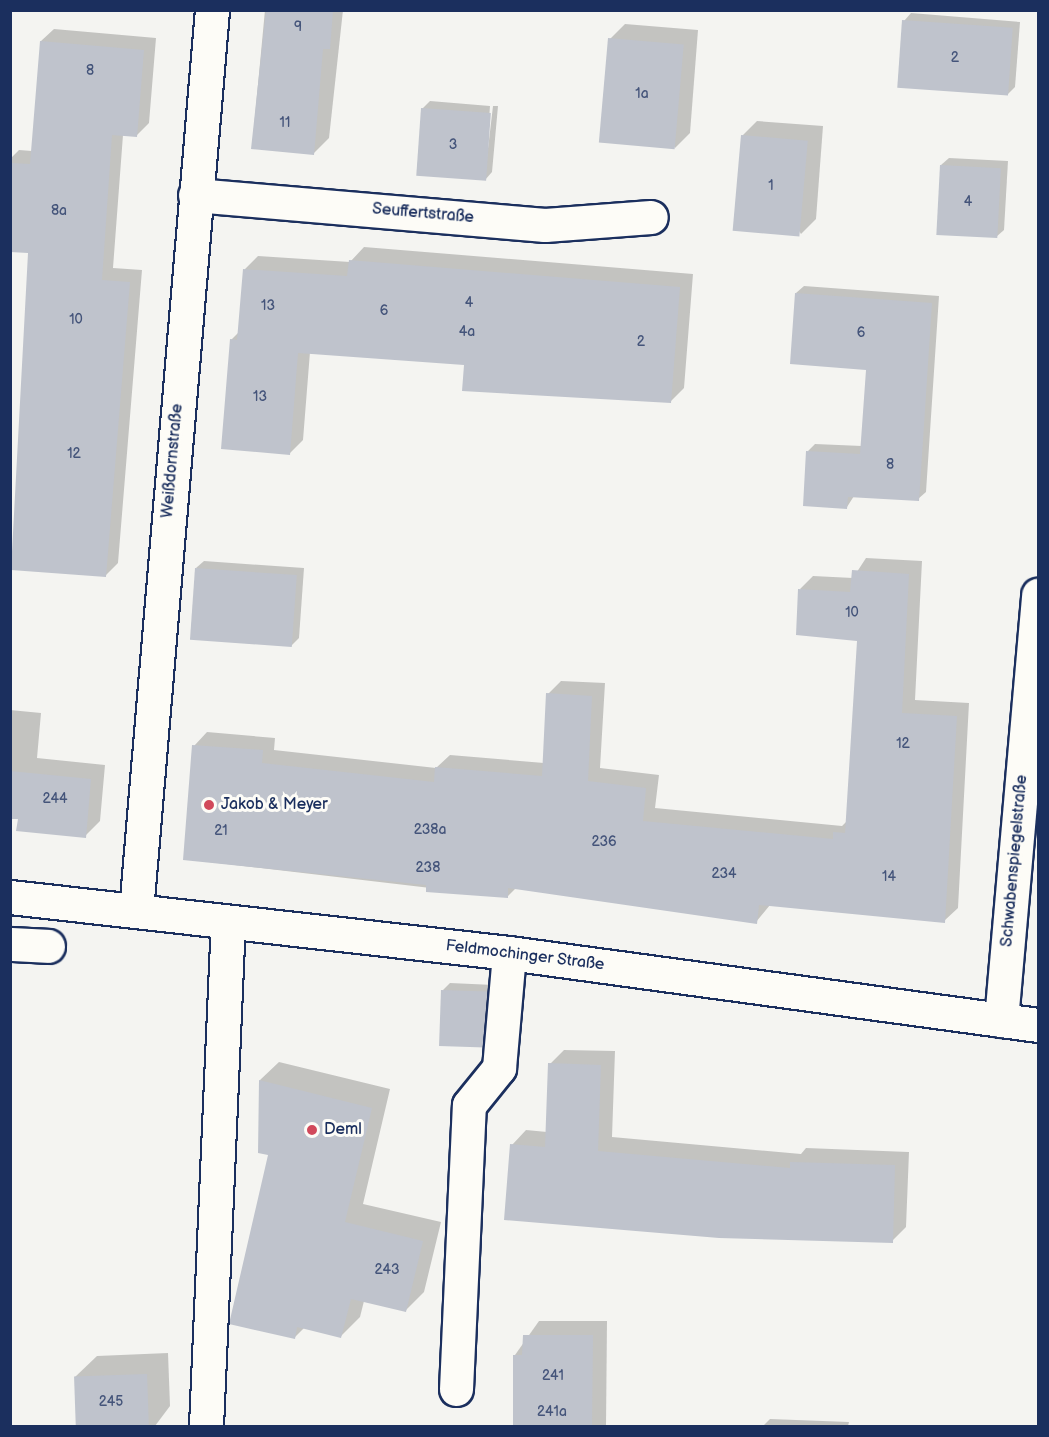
<!DOCTYPE html>
<meta charset="utf-8">
<style>
body{margin:0}
#map{position:relative;width:1049px;height:1437px;overflow:hidden;background:#f4f4f1;font-family:"Balsamiq Sans",sans-serif}
div>[style]{position:absolute}
.shadow>*{inset:0;background:#0003}
.building>*{inset:0;background:#bfc3cc;transform-origin:0 0}
.roads{filter:drop-shadow(2px 0 #1b2f5e) drop-shadow(-2px 0 #1b2f5e) drop-shadow(0 2px #1b2f5e) drop-shadow(0 -2px #1b2f5e)}
.minor>*{height:33px;margin:-16.5px;padding:0 16.5px;transform-origin:16.5px;border-radius:16.5px;background:#fdfcf7}
.major>*{height:33px;margin:-16.5px;padding:0 16.5px;transform-origin:16.5px;border-radius:16.5px;background:#fdfcf7}
.dots>*{width:16px;height:16px;translate:-50% -50%;box-sizing:border-box;border:3px solid #fdfcf7;border-radius:50%}
span{translate:-50% -50%;white-space:nowrap;text-align:center;line-height:1.15;-webkit-text-stroke:6px #fdfcf7;paint-order:stroke}
.number-label{font-size:14px;color:#44547a}
.number-label span{-webkit-text-stroke-width:0}
.street-label{font-size:16px;color:#1b2f5e}
.poi-label{font-size:16px;color:#1b2f5e}
.left{translate:0 -50%;text-align:left}
.frame{position:absolute;inset:0;border:12px solid #1b2f5e;pointer-events:none}
</style>
<div id="map">
<div class="shadow">
<div style="clip-path:polygon(265px 10px,343px 10px,329px 138px,314px 153px,252px 148px)"></div>
<div style="clip-path:polygon(911px 13px,1020px 22px,1015px 87px,1008px 94px,904px 21px)"></div>
<div style="clip-path:polygon(625px 24px,698px 30px,690px 133px,675px 148px,610px 39px)"></div>
<div style="clip-path:polygon(54px 29px,156px 38px,149px 123px,136px 136px,123px 135px,113px 268px,142px 270px,118px 563px,106px 575px,30px 252px,10px 251px,10px 159px,19px 150px,32px 151px,41px 41px)"></div>
<div style="clip-path:polygon(430px 101px,490px 106px,485px 174px,493px 106px,498px 106px,492px 172px,485px 180px,422px 109px)"></div>
<div style="clip-path:polygon(757px 121px,823px 126px,816px 219px,801px 234px,742px 136px)"></div>
<div style="clip-path:polygon(949px 158px,1008px 161px,1004px 230px,996px 237px,941px 165px)"></div>
<div style="clip-path:polygon(364px 247px,693px 274px,684px 388px,671px 401px,466px 364px,310px 352px,303px 440px,290px 453px,231px 340px,239px 332px,245px 269px,258px 256px,350px 262px)"></div>
<div style="clip-path:polygon(804px 286px,939px 296px,926px 492px,918px 499px,854px 496px,847px 507px,808px 451px,815px 444px,862px 446px,868px 368px,796px 293px)"></div>
<div style="clip-path:polygon(866px 558px,922px 561px,915px 700px,969px 703px,958px 908px,944px 921px,770px 905px,756px 922px,516px 888px,507px 897px,184px 859px,194px 746px,207px 732px,275px 738px,274px 750px,436px 768px,450px 755px,544px 763px,548px 694px,561px 681px,605px 683px,600px 768px,659px 775px,655px 808px,842px 826px,847px 821px,858px 640px,800px 589px,813px 576px,853px 578px)"></div>
<div style="clip-path:polygon(204px 561px,304px 568px,299px 638px,291px 646px,196px 568px)"></div>
<div style="clip-path:polygon(10px 710px,41px 713px,37px 758px,105px 765px,100px 821px,85px 836px,10px 817px)"></div>
<div style="clip-path:polygon(450px 983px,494px 985px,489px 1038px,481px 1046px,443px 990px)"></div>
<div style="clip-path:polygon(564px 1050px,615px 1051px,612px 1137px,801px 1154px,806px 1148px,909px 1152px,906px 1227px,892px 1241px,512px 1145px,526px 1130px,547px 1132px,550px 1064px)"></div>
<div style="clip-path:polygon(279px 1062px,390px 1089px,363px 1204px,441px 1222px,424px 1292px,406px 1310px,364px 1301px,360px 1317px,341px 1336px,305px 1327px,295px 1337px,260px 1080px)"></div>
<div style="clip-path:polygon(539px 1321px,607px 1321px,606px 1426px,514px 1426px,515px 1355px)"></div>
<div style="clip-path:polygon(168px 1353px,170px 1406px,155px 1426px,77px 1426px,75px 1377px,97px 1356px)"></div>
<div style="clip-path:polygon(770px 1419px,849px 1422px,848px 1426px,763px 1426px)"></div>
</div>
<div class="building">
<div style="clip-path:polygon(266px 10px,333px 10px,330px 49px,323px 49px,314px 155px,251px 149px)"></div>
<div style="left:902px;top:20px;width:111px;height:68px;rotate:4deg"></div>
<div style="left:608px;top:38px;width:76px;height:105px;rotate:5deg"></div>
<div style="clip-path:polygon(40px 41px,144px 50px,137px 137px,112px 135px,102px 280px,130px 282px,106px 577px,11px 570px,28px 253px,10px 252px,10px 163px,30px 164px)"></div>
<div style="left:421px;top:108px;width:70px;height:68px;rotate:4deg"></div>
<div style="left:741px;top:135px;width:67px;height:96px;rotate:5deg"></div>
<div style="left:940px;top:165px;width:61px;height:70px;rotate:3deg"></div>
<div style="clip-path:polygon(349px 260px,680px 287px,671px 403px,462px 391px,464px 365px,298px 353px,290px 455px,221px 449px,230px 339px,237px 340px,243px 269px,347px 276px)"></div>
<div style="clip-path:polygon(795px 293px,932px 303px,919px 501px,848px 497px,847px 509px,803px 506px,806px 451px,860px 454px,866px 370px,790px 364px)"></div>
<div style="left:195px;top:568px;width:102px;height:72px;rotate:4deg"></div>
<div style="clip-path:polygon(852px 570px,909px 574px,902px 713px,957px 716px,945px 923px,759px 905px,757px 924px,508px 888px,508px 898px,426px 892px,426px 885px,183px 860px,192px 745px,263px 750px,262px 763px,434px 782px,435px 767px,542px 776px,546px 693px,592px 696px,588px 781px,646px 788px,643px 821px,833px 839px,833px 832px,845px 833px,857px 641px,796px 635px,798px 589px,850px 592px)"></div>
<div style="clip-path:polygon(10px 771px,91px 779px,86px 838px,16px 831px,18px 819px,10px 819px)"></div>
<div style="left:441px;top:990px;width:46px;height:56px;rotate:2deg"></div>
<div style="clip-path:polygon(548px 1063px,601px 1065px,598px 1151px,790px 1168px,790px 1162px,895px 1165px,893px 1243px,719px 1238px,504px 1220px,510px 1144px,545px 1147px)"></div>
<div style="clip-path:polygon(259px 1080px,372px 1108px,345px 1222px,423px 1241px,406px 1312px,351px 1299px,341px 1338px,297px 1327px,295px 1339px,229px 1324px,268px 1155px,258px 1153px)"></div>
<div style="clip-path:polygon(523px 1335px,593px 1335px,592px 1426px,513px 1426px,513px 1355px,522px 1355px)"></div>
<div style="left:147px;top:1374px;width:52px;height:73px;rotate:88deg"></div>
</div>
<div class="roads">
<div class="minor">
<div style="left:195px;top:195px;width:351px;rotate:4.9deg"></div>
<div style="left:545px;top:225px;width:106px;rotate:-4.3deg"></div>
<div style="left:136px;top:911px;width:904px;rotate:-85.18deg"></div>
<div style="left:10px;top:944px;width:38px;rotate:3deg"></div>
<div style="left:1001px;top:1020px;width:427px;rotate:-85deg"></div>
<div style="left:456px;top:1389px;width:284px;rotate:-87.4deg"></div>
<div style="left:469px;top:1105px;width:48px;rotate:-51deg"></div>
<div style="left:499px;top:1068px;width:115px;rotate:-85deg"></div>
<div style="left:206px;top:1426px;width:505px;rotate:-87.51deg"></div>
</div>
<div class="major">
<div style="left:10px;top:897px;width:502px;rotate:6.4deg"></div>
<div style="left:509px;top:953px;width:534px;rotate:7.75deg"></div>
</div>
</div>
<div class="dots">
<div style="left:209px;top:805px;background:#d1495b"></div>
<div style="left:312px;top:1130px;background:#d1495b"></div>
</div>
<div class="number-label">
<span style="left:298px;top:27px">9</span>
<span style="left:955px;top:58px">2</span>
<span style="left:90px;top:71px">8</span>
<span style="left:642px;top:94px">1a</span>
<span style="left:285px;top:123px">11</span>
<span style="left:453px;top:145px">3</span>
<span style="left:771px;top:186px">1</span>
<span style="left:968px;top:202px">4</span>
<span style="left:59px;top:211px">8a</span>
<span style="left:469px;top:303px">4</span>
<span style="left:268px;top:306px">13</span>
<span style="left:384px;top:311px">6</span>
<span style="left:76px;top:320px">10</span>
<span style="left:467px;top:332px">4a</span>
<span style="left:861px;top:333px">6</span>
<span style="left:641px;top:342px">2</span>
<span style="left:260px;top:397px">13</span>
<span style="left:74px;top:454px">12</span>
<span style="left:890px;top:465px">8</span>
<span style="left:852px;top:613px">10</span>
<span style="left:903px;top:744px">12</span>
<span style="left:55px;top:799px">244</span>
<span style="left:430px;top:830px">238a</span>
<span style="left:221px;top:831px">21</span>
<span style="left:604px;top:842px">236</span>
<span style="left:428px;top:868px">238</span>
<span style="left:724px;top:874px">234</span>
<span style="left:889px;top:877px">14</span>
<span style="left:387px;top:1270px">243</span>
<span style="left:553px;top:1376px">241</span>
<span style="left:111px;top:1402px">245</span>
<span style="left:552px;top:1412px">241a</span>
</div>
<div class="street-label">
<span style="left:423px;top:214px;rotate:5deg">Seuffertstraße</span>
<span style="left:173px;top:461px;rotate:-85deg">Weißdornstraße</span>
<span style="left:1015px;top:861px;rotate:-85deg">Schwabenspiegelstraße</span>
<span style="left:525px;top:956px;rotate:7deg">Feldmochinger Straße</span>
</div>
<div class="poi-label">
<span class="left" style="left:221px;top:805px">Jakob &amp; Meyer</span>
<span class="left" style="left:324px;top:1130px">Deml</span>
</div>
<div class="frame"></div>
</div>
